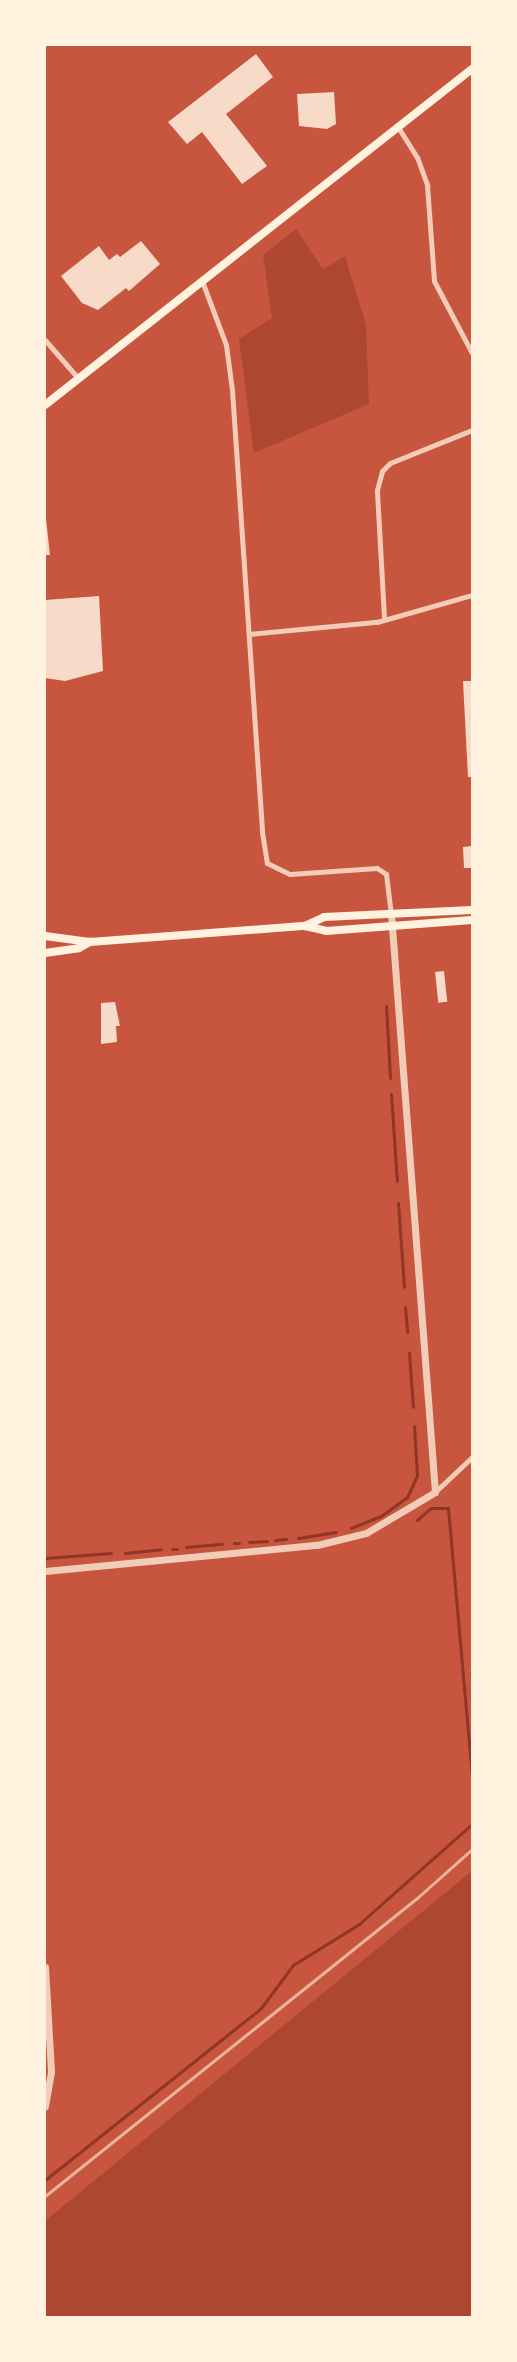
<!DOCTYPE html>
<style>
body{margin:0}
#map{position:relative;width:517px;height:2362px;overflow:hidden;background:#c8553d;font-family:Signika,sans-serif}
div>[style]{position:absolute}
.green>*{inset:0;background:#ae4732}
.stream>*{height:3px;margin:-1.5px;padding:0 1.5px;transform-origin:1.5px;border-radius:1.5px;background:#8f3625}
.building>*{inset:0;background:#f7dbc8;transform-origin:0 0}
.minor>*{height:5px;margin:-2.5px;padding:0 2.5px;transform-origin:2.5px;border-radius:2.5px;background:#f1ccb7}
.tertiary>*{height:7px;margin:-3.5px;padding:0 3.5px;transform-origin:3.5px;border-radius:3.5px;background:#f1ccb7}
.secondary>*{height:8px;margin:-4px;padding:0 4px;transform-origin:4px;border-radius:4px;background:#fff3e0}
.rail>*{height:3px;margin:-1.5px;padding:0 1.5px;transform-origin:1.5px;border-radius:1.5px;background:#e9b49f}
span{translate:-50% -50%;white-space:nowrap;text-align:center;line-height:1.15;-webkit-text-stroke:4.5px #fff3e0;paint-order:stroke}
.frame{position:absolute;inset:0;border:46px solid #fff3e0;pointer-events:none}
</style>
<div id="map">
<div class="green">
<div style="clip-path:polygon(296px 229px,323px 269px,345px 256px,366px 325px,369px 404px,254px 453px,239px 339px,272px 318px,263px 255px)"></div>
<div style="clip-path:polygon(472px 1871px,472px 2317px,45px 2317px,45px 2221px)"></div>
</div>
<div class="stream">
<div style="left:386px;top:1006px;width:72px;rotate:86.8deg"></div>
<div style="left:391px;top:1094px;width:87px;rotate:86.1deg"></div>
<div style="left:398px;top:1203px;width:84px;rotate:85.9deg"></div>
<div style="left:405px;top:1307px;width:25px;rotate:85deg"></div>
<div style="left:409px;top:1353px;width:54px;rotate:85.8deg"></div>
<div style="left:417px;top:1520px;width:18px;rotate:-41deg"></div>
<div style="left:431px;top:1508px;width:17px"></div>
<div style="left:448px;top:1508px;width:271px;rotate:84.9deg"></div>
<div style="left:351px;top:1528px;width:32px;rotate:-22deg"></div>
<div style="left:381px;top:1516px;width:32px;rotate:-36deg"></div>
<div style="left:407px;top:1497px;width:23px;rotate:-65deg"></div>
<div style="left:417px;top:1476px;width:50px;rotate:-93.4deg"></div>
<div style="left:298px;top:1538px;width:38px;rotate:-9deg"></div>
<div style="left:275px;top:1540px;width:11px;rotate:-5deg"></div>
<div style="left:249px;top:1542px;width:18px;rotate:-3deg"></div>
<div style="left:234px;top:1543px;width:5px"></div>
<div style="left:186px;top:1547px;width:36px;rotate:-5deg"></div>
<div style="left:172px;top:1549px;width:5px"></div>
<div style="left:125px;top:1553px;width:36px;rotate:-6deg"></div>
<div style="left:45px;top:1558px;width:66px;rotate:-4.3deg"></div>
<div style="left:45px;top:2180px;width:276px;rotate:-38.5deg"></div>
<div style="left:261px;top:2008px;width:54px;rotate:-53.3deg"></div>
<div style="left:293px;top:1965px;width:78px;rotate:-31.8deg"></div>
<div style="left:359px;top:1924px;width:151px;rotate:-41.5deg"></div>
</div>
<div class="building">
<div style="clip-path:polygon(256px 54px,273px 77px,226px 114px,267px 166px,242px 184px,202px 132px,187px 144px,168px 122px)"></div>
<div style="clip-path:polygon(334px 92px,336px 124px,327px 129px,299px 126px,297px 94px)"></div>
<div style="clip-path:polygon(141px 241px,160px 264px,129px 291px,126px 288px,98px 310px,82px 303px,61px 276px,99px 246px,109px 260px,117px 254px,120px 257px)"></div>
<div style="clip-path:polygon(45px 510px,50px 555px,45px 555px)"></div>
<div style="clip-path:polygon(99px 596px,103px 671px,65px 681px,45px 678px,45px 600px)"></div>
<div style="clip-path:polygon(463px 681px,472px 681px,472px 777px,468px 777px)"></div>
<div style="clip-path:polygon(472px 846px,472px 868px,464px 868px,463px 847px)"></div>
<div style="left:444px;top:971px;width:31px;height:9px;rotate:84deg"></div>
<div style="clip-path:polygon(115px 1002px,120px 1026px,116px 1026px,117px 1042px,101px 1044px,101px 1003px)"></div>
</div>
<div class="minor">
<div style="left:398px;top:127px;width:36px;rotate:58deg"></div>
<div style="left:417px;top:157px;width:30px;rotate:70deg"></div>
<div style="left:427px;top:185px;width:96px;rotate:85.8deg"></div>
<div style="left:434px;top:281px;width:81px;rotate:62.2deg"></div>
<div style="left:202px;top:281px;width:68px;rotate:69.4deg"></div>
<div style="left:226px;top:345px;width:45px;rotate:82.4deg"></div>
<div style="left:232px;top:390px;width:443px;rotate:86.1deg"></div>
<div style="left:262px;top:832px;width:31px;rotate:81deg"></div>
<div style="left:267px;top:863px;width:25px;rotate:26deg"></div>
<div style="left:290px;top:874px;width:87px;rotate:-3.9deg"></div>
<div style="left:377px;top:868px;width:11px;rotate:34deg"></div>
<div style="left:386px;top:874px;width:39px;rotate:83deg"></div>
<div style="left:45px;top:340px;width:50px;rotate:49deg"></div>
<div style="left:384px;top:617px;width:127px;rotate:-93.2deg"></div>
<div style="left:377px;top:490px;width:20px;rotate:-75deg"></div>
<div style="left:382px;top:471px;width:11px;rotate:-45deg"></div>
<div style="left:390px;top:463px;width:88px;rotate:-21.9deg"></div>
<div style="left:249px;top:634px;width:129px;rotate:-5.4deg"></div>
<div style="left:377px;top:622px;width:99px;rotate:-15.9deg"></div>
<div style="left:435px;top:1492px;width:51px;rotate:-43.4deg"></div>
</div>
<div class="tertiary">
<div style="left:45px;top:1571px;width:273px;rotate:-5.5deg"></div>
<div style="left:317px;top:1545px;width:50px;rotate:-13.8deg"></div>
<div style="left:366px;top:1533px;width:80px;rotate:-30.7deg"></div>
<div style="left:435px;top:1492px;width:581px;rotate:-94.35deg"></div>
<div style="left:45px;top:1967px;width:105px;rotate:86.7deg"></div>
<div style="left:51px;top:2072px;width:35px;rotate:100deg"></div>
</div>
<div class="secondary">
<div style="left:45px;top:405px;width:543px;rotate:-38.2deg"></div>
<div style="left:305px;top:926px;width:21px;rotate:-25deg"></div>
<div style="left:324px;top:917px;width:148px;rotate:-2.7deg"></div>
<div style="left:45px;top:936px;width:45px;rotate:7.6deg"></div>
<div style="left:90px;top:942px;width:216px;rotate:-4.3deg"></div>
<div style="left:305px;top:926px;width:22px;rotate:13deg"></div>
<div style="left:326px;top:931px;width:146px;rotate:-4.3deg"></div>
<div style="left:45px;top:953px;width:34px;rotate:-8deg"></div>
<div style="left:79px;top:948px;width:13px;rotate:-29deg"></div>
</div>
<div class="rail">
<div style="left:45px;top:2196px;width:477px;rotate:-38.7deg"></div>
<div style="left:417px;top:1898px;width:74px;rotate:-41.7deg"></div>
</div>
<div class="frame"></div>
</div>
